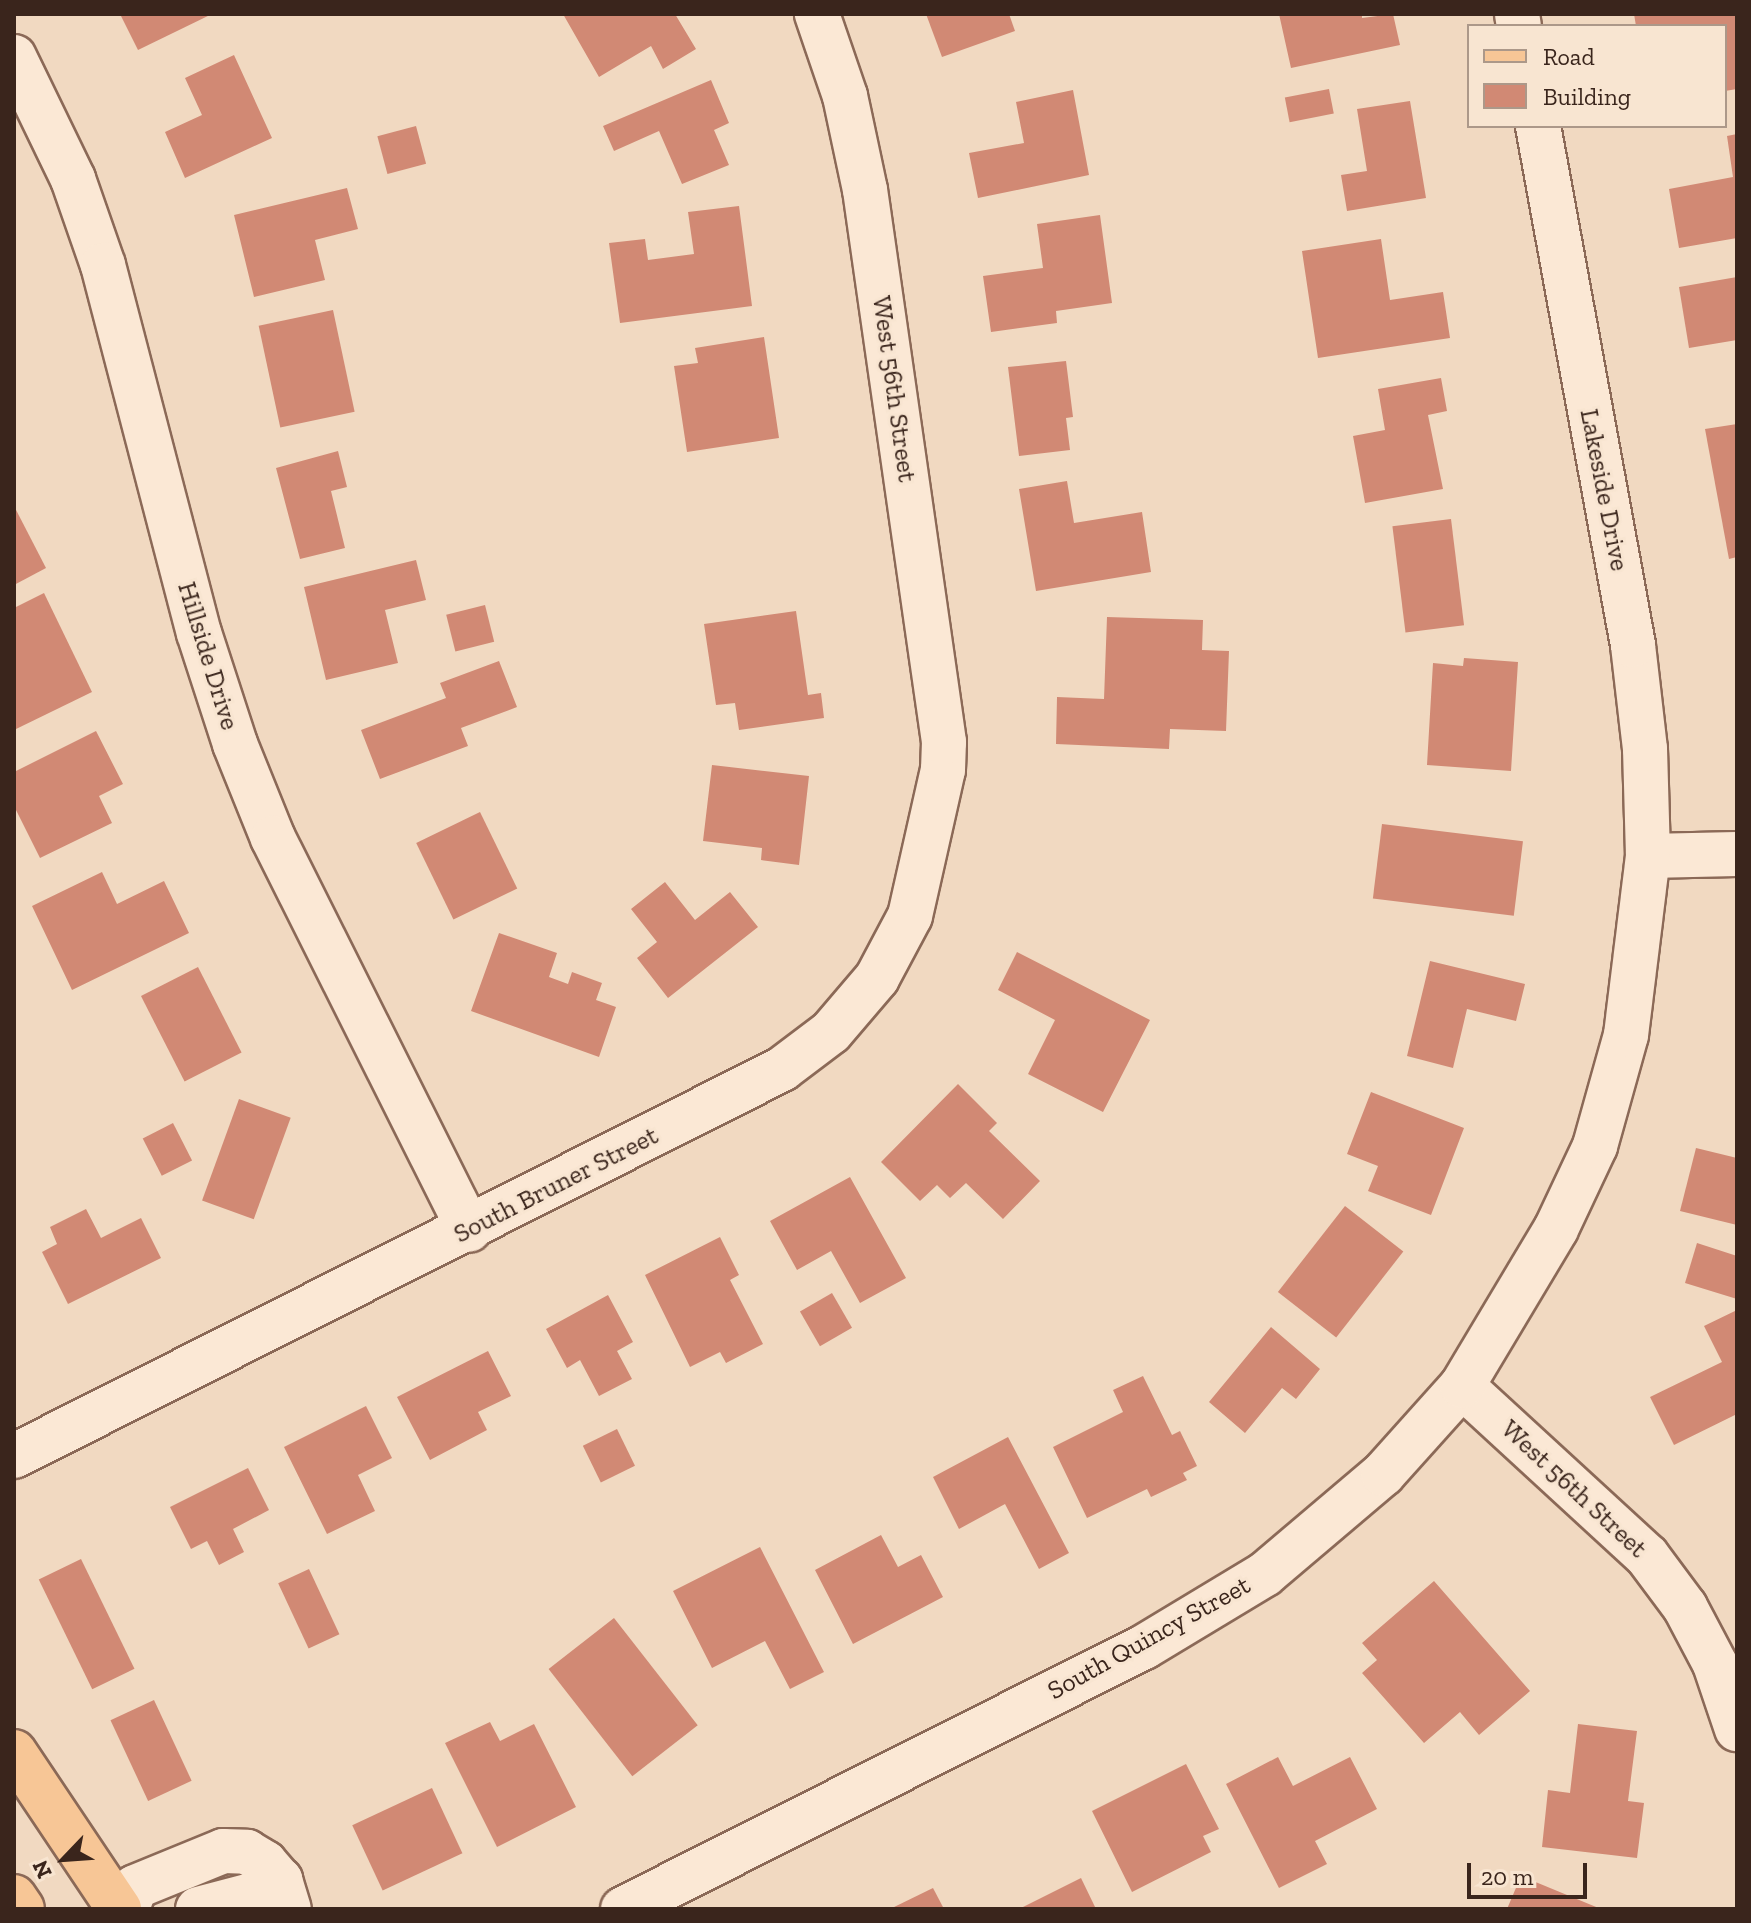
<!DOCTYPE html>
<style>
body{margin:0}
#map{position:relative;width:1751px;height:1923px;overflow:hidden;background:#f1d9c1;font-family:"Zilla Slab",serif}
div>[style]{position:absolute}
.building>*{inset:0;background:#d18974;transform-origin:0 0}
.roads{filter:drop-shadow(2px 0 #8b6957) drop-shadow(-2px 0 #8b6957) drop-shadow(0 2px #8b6957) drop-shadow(0 -2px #8b6957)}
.minor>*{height:44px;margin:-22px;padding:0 22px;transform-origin:22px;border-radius:22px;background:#fbe8d5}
.major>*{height:44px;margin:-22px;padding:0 22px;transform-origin:22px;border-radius:22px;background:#f7c696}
span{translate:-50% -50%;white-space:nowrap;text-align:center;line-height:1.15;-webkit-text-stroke:6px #f8e5d1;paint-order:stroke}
.street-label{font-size:26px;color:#3a251c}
.frame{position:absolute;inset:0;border:16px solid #3a251c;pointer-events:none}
.legend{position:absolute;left:1467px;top:24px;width:260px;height:104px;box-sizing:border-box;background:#f8e5d1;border:2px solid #ac9889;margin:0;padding:10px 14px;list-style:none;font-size:24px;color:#3a251c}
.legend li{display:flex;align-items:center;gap:16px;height:40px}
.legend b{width:40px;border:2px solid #ac9889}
.north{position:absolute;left:24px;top:1819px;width:80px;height:80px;-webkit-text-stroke:6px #f8e5d1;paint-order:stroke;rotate:245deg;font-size:22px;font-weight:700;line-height:32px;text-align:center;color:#3a251c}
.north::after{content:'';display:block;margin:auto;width:28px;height:36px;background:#3a251c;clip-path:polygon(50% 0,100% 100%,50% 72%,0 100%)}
.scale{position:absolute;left:1467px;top:1863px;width:120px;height:36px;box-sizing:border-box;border:4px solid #3a251c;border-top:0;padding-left:10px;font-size:24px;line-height:28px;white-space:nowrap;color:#3a251c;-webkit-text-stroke:6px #f8e5d1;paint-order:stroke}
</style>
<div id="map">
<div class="building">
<div style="clip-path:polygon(120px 14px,212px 14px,138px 50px)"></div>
<div style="clip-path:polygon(563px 14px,675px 14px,696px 49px,663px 69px,651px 46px,599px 77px)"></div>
<div style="clip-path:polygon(926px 14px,1009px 14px,1015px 31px,942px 57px)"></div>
<div style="clip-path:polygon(1279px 14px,1362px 14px,1362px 18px,1393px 14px,1400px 45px,1291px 68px)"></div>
<div style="clip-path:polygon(1634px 14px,1737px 14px,1737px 89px,1725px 91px,1725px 26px,1636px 26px)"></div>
<div style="clip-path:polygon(234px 55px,272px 138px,185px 178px,165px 132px,202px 115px,185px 78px)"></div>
<div style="clip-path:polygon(711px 80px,729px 123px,714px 130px,729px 165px,682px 184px,659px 131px,614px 151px,603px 126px)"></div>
<div style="left:1329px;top:89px;width:25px;height:45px;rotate:79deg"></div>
<div style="clip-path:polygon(1073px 90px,1089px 175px,978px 198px,969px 153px,1024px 143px,1016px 102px)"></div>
<div style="clip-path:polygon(1410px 101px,1426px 198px,1347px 211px,1341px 175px,1367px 171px,1357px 109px)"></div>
<div style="left:416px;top:126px;width:39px;height:40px;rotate:75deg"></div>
<div style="clip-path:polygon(1737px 134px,1737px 238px,1679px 248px,1669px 189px,1733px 177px,1727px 136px)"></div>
<div style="clip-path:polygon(347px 188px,358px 229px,315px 240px,325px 280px,254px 297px,234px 215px)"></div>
<div style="clip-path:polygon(739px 206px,752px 306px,620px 323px,609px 243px,645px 239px,648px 260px,694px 254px,688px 212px)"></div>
<div style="clip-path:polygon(1100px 215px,1112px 303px,1056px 311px,1057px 323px,991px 332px,983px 276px,1043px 268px,1037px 224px)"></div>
<div style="clip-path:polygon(1381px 239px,1390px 300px,1443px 292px,1450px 338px,1318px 358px,1302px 251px)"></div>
<div style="clip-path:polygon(1737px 277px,1737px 340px,1689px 348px,1679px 287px)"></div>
<div style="left:333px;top:310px;width:104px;height:76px;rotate:78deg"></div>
<div style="clip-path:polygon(764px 337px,779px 438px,687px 452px,674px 366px,698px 363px,695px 348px)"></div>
<div style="clip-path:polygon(1066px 361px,1073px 417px,1066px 418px,1070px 450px,1019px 456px,1008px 367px)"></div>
<div style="clip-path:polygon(1441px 378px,1447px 411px,1428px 415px,1443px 489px,1365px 503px,1353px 436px,1385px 430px,1378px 389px)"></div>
<div style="clip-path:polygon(1737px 424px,1737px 557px,1729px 559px,1705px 429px)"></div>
<div style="clip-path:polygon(338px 451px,347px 487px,331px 491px,345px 548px,300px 559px,276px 468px)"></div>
<div style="clip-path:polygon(1067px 481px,1074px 523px,1142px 512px,1151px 572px,1036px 591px,1019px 489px)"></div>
<div style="clip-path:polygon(14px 506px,46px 568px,14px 585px)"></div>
<div style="left:1451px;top:519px;width:107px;height:59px;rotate:83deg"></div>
<div style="clip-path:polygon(416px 560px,426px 600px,385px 610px,398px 663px,326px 680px,304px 587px)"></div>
<div style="clip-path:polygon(44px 593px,92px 692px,14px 730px,14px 608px)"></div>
<div style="left:485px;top:605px;width:38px;height:40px;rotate:76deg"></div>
<div style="clip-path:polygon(796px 611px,808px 695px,821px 693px,824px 718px,739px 730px,735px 703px,716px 705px,704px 624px)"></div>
<div style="clip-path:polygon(1107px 617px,1203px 620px,1202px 650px,1229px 651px,1226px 731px,1170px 729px,1169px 749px,1056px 744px,1057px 697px,1104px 699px)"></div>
<div style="clip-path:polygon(1464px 658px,1518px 662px,1511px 771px,1427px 765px,1433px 663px,1463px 666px)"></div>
<div style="clip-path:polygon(499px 661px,517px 707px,461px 728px,468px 746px,380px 779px,361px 730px,446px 698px,440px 683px)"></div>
<div style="clip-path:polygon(96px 731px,123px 784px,99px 796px,112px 823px,40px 858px,14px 806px,14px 772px)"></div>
<div style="clip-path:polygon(712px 765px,809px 776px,799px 865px,761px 860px,762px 848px,703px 841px)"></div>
<div style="left:480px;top:812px;width:85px;height:71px;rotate:64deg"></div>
<div style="left:1382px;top:824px;width:142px;height:75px;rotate:7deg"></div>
<div style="clip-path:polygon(102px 872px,117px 904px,164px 881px,189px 933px,72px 990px,32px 906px)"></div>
<div style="clip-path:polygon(665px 882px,695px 920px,730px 892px,758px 927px,668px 998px,637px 958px,657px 942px,631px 909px)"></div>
<div style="clip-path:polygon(499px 933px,557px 953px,549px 977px,568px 984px,572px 972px,602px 983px,596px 1000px,616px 1007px,599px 1057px,471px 1011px)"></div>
<div style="clip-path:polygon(1017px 952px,1150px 1020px,1103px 1112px,1028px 1074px,1055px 1020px,998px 990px)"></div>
<div style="clip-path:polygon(1430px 961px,1525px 984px,1516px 1021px,1467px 1009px,1453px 1068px,1407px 1056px)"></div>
<div style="left:198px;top:967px;width:96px;height:64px;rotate:63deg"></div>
<div style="clip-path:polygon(958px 1084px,997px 1123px,989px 1131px,1040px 1181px,1003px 1219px,966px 1183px,950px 1198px,937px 1185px,920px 1201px,881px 1162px)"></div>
<div style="clip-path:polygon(1371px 1092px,1464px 1128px,1431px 1215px,1368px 1191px,1378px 1166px,1347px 1154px)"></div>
<div style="left:239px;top:1099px;width:55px;height:108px;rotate:20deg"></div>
<div style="left:173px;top:1123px;width:42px;height:34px;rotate:63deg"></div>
<div style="clip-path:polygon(1696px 1148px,1737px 1158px,1737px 1225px,1680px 1211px)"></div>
<div style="clip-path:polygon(850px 1177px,906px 1278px,860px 1303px,831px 1251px,797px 1270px,770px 1221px)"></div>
<div style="left:1345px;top:1206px;width:74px;height:109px;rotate:38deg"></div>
<div style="clip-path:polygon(86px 1209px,101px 1238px,141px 1218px,161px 1258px,68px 1304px,42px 1252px,57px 1244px,50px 1227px)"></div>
<div style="clip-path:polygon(720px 1237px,739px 1275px,730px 1280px,763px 1344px,726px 1363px,720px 1352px,690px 1367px,645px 1275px)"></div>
<div style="clip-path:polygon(1697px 1243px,1737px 1256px,1737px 1299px,1685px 1283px)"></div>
<div style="left:832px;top:1293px;width:40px;height:37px;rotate:60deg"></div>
<div style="clip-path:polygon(608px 1295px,633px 1342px,617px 1351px,632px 1379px,599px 1396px,580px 1360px,567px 1368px,546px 1329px)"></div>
<div style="clip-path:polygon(1737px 1310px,1737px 1414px,1674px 1445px,1650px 1397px,1722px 1362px,1704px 1326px)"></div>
<div style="clip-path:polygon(1271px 1327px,1320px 1369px,1296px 1399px,1282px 1388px,1245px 1433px,1209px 1402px)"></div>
<div style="clip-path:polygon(488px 1351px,511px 1396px,478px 1412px,487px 1430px,430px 1460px,397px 1397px)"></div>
<div style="clip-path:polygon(1143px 1376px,1172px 1435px,1180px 1431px,1197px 1466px,1183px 1473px,1187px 1480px,1151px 1497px,1147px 1489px,1087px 1518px,1053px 1447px,1123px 1412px,1113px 1390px)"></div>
<div style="clip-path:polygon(366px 1406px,392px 1458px,358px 1475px,375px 1511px,327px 1534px,284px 1447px)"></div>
<div style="left:617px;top:1429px;width:41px;height:38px;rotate:64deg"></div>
<div style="clip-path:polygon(1008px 1437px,1069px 1553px,1039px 1569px,1005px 1504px,959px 1529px,933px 1477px)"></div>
<div style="clip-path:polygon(248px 1468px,269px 1510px,233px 1529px,244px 1552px,219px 1565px,207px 1541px,191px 1549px,170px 1507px)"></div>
<div style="clip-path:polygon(881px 1535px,898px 1567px,921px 1555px,943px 1597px,853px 1644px,815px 1570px)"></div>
<div style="clip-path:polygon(760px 1547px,824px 1672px,790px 1689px,765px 1641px,712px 1668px,673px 1591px)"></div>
<div style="left:81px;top:1559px;width:122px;height:47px;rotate:64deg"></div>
<div style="left:309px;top:1569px;width:72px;height:34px;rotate:65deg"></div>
<div style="clip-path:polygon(1434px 1581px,1530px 1691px,1479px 1735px,1460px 1712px,1424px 1743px,1362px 1673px,1377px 1660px,1362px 1643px)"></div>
<div style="left:614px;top:1618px;width:136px;height:83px;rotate:52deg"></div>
<div style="left:154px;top:1700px;width:89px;height:48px;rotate:65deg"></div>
<div style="clip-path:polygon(490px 1722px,500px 1741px,534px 1724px,576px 1807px,497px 1847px,445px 1743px)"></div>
<div style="clip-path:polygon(1578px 1724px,1637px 1731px,1628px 1801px,1644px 1803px,1637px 1858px,1542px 1847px,1548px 1790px,1570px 1793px)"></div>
<div style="clip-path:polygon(1278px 1757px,1293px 1786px,1350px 1757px,1377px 1809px,1315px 1841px,1327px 1864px,1279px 1888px,1226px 1784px)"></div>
<div style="clip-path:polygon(1186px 1764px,1219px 1829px,1203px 1836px,1211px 1852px,1132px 1892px,1092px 1811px)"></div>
<div style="left:432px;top:1788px;width:72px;height:88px;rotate:65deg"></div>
<div style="clip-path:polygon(1521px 1876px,1601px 1909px,1507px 1909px)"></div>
<div style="clip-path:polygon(1081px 1878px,1096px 1909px,1019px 1909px)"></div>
<div style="clip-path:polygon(933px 1888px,944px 1909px,890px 1909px)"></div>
</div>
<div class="roads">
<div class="minor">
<div style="left:1517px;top:14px;width:12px;rotate:81deg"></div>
<div style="left:14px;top:57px;width:136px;rotate:64.2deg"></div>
<div style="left:73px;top:179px;width:91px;rotate:70.8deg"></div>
<div style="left:103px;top:265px;width:380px;rotate:75.4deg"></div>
<div style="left:199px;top:633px;width:117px;rotate:72deg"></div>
<div style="left:235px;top:744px;width:101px;rotate:68deg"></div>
<div style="left:273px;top:838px;width:438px;rotate:63.4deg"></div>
<div style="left:1648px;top:856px;width:89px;rotate:-1.3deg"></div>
<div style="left:1462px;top:1386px;width:251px;rotate:42.6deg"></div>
<div style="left:1647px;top:1556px;width:64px;rotate:53.3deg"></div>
<div style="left:1685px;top:1607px;width:64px;rotate:62.2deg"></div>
<div style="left:1715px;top:1664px;width:69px;rotate:71.3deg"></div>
<div style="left:14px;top:1456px;width:860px;rotate:-26.74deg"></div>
<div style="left:782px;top:1069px;width:61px;rotate:-37.1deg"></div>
<div style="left:831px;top:1032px;width:71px;rotate:-49.6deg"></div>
<div style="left:877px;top:978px;width:70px;rotate:-62deg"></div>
<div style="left:910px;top:916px;width:150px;rotate:-77.3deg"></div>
<div style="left:943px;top:770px;width:28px;rotate:-88deg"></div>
<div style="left:944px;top:742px;width:558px;rotate:-98.14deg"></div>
<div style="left:865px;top:190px;width:96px;rotate:-102deg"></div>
<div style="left:845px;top:96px;width:87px;rotate:-108.9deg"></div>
<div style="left:127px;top:1909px;width:23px;rotate:-70deg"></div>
<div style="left:135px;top:1887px;width:95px;rotate:-22.2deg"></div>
<div style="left:223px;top:1851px;width:24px;rotate:2deg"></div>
<div style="left:247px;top:1852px;width:21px;rotate:31deg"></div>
<div style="left:265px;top:1863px;width:23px;rotate:49deg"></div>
<div style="left:280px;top:1880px;width:30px;rotate:73deg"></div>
<div style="left:198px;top:1909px;width:55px;rotate:-14.8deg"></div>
<div style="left:251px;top:1895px;width:33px;rotate:-27deg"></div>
<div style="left:623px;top:1909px;width:583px;rotate:-26.7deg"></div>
<div style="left:1144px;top:1647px;width:141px;rotate:-31.1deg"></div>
<div style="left:1265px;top:1574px;width:155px;rotate:-40.3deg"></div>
<div style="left:1383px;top:1474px;width:118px;rotate:-48.1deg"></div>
<div style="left:1462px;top:1386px;width:183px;rotate:-59.1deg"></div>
<div style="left:1556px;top:1229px;width:92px;rotate:-64.8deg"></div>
<div style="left:1595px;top:1146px;width:115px;rotate:-74.4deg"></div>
<div style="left:1626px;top:1035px;width:180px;rotate:-83deg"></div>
<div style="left:1648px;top:856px;width:107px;rotate:-91.6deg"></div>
<div style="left:1645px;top:749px;width:105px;rotate:-96.6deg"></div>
<div style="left:1633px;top:645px;width:528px;rotate:-100.37deg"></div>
</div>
<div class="major">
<div style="left:14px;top:1752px;width:189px;rotate:56.2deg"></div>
<div style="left:14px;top:1897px;width:14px;rotate:56deg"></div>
</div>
</div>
<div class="street-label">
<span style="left:894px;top:389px;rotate:82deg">West 56th Street</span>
<span style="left:1604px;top:490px;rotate:79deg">Lakeside Drive</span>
<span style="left:208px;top:656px;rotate:73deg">Hillside Drive</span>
<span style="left:556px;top:1185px;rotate:-27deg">South Bruner Street</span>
<span style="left:1574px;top:1489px;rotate:43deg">West 56th Street</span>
<span style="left:1149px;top:1638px;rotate:-29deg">South Quincy Street</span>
</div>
<div class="frame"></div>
<ul class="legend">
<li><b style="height:10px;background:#f7c696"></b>Road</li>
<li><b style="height:22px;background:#d18974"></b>Building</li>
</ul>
<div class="north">N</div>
<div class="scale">20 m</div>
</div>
